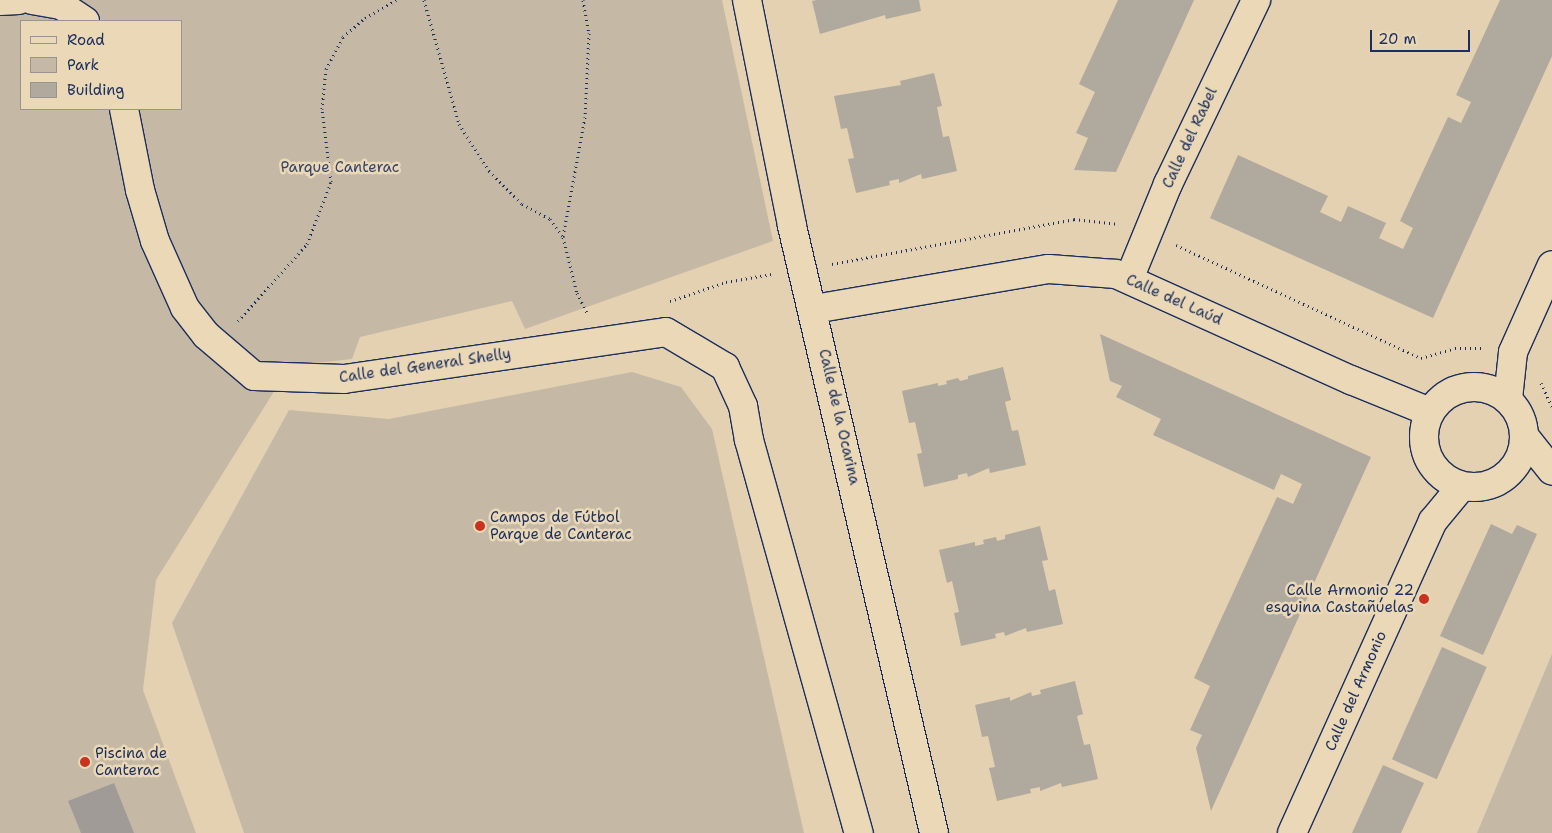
<!DOCTYPE html>
<meta charset="utf-8">
<style>
body{margin:0}
#map{position:relative;width:1552px;height:833px;overflow:hidden;background:#e3d1b2;font-family:"Shantell Sans",sans-serif}
div>[style]{position:absolute}
.green>*{inset:0;background:#c5b9a6}
.water>*{inset:0;background:#a19b98}
.building>*{inset:0;background:#b0a99d;transform-origin:0 0}
.path>*{height:3px;margin-top:-1.5px;transform-origin:0;background:repeating-linear-gradient(90deg,#1b2f5e 0 1px,transparent 0 5px)}
.roads{filter:drop-shadow(1px 0 #1b2f5e) drop-shadow(-1px 0 #1b2f5e) drop-shadow(0 1px #1b2f5e) drop-shadow(0 -1px #1b2f5e)}
.minor>*{height:28px;margin:-14px;padding:0 14px;transform-origin:14px;border-radius:14px;background:#ebd8b6}
.minor>.ring{margin:-14px;padding:0;box-sizing:content-box;background:none;border:28px solid #ebd8b6;border-radius:50%}
.dots>*{width:14px;height:14px;translate:-50% -50%;box-sizing:border-box;border:2px solid #ebd8b6;border-radius:50%}
span{translate:-50% -50%;white-space:nowrap;text-align:center;line-height:1.15;-webkit-text-stroke:5px #ebd8b6;paint-order:stroke}
.street-label{font-size:15px;color:#1b2f5e}
.park-label{font-size:15px;color:#344469}
.poi-label{font-size:15px;color:#1b2f5e}
.left{translate:0 -50%;text-align:left}
.right{translate:-100% -50%;text-align:right}
.legend{position:absolute;left:20px;top:20px;width:162px;height:90px;box-sizing:border-box;background:#ebd8b6;border:1px solid #989493;margin:0;padding:6px 9px;list-style:none;font-size:15px;color:#1b2f5e}
.legend li{display:flex;align-items:center;gap:10px;height:25px}
.legend b{width:25px;border:1px solid #989493}
.scale{position:absolute;left:1370px;top:30px;width:100px;height:22px;box-sizing:border-box;border:2px solid #1b2f5e;border-top:0;padding-left:6px;font-size:15px;line-height:18px;white-space:nowrap;color:#1b2f5e;-webkit-text-stroke:4px #ebd8b6;paint-order:stroke}
</style>
<div id="map">
<div class="green">
<div style="clip-path:polygon(evenodd,0 0,722px 0,773px 241px,525px 329px,512px 301px,360px 337px,352px 359px,290px 366px,156px 580px,143px 690px,196px 833px,0 833px,0 0,21px 21px,181px 21px,181px 109px,21px 109px,21px 21px)"></div>
<div style="clip-path:polygon(632px 372px,681px 387px,712px 429px,804px 833px,244px 833px,172px 623px,289px 410px,389px 419px)"></div>
<div style="clip-path:polygon(1552px 654px,1552px 833px,1477px 833px)"></div>
</div>
<div class="water">
<div style="clip-path:polygon(114px 783px,134px 833px,81px 833px,68px 801px)"></div>
</div>
<div class="building">
<div style="clip-path:polygon(817px 0,919px 0,921px 11px,886px 19px,885px 15px,820px 34px,812px 1px)"></div>
<div style="clip-path:polygon(1118px 0,1194px 0,1116px 172px,1074px 170px,1088px 138px,1076px 133px,1095px 92px,1079px 84px)"></div>
<div style="clip-path:polygon(1500px 0,1552px 0,1552px 56px,1433px 318px,1210px 218px,1238px 155px,1328px 196px,1320px 212px,1341px 222px,1348px 206px,1386px 223px,1379px 238px,1403px 249px,1413px 228px,1400px 221px,1448px 117px,1461px 123px,1471px 102px,1456px 95px)"></div>
<div style="clip-path:polygon(934px 73px,942px 106px,937px 107px,943px 137px,949px 136px,957px 171px,922px 179px,921px 174px,899px 183px,899px 179px,889px 181px,890px 185px,856px 193px,848px 159px,854px 158px,847px 128px,841px 129px,834px 96px,901px 85px,900px 81px)"></div>
<div style="clip-path:polygon(1100px 334px,1371px 457px,1211px 811px,1196px 748px,1202px 735px,1190px 730px,1210px 686px,1194px 678px,1277px 497px,1293px 504px,1302px 484px,1281px 474px,1274px 490px,1153px 435px,1161px 419px,1116px 397px,1122px 386px,1110px 381px)"></div>
<div style="clip-path:polygon(1003px 367px,1011px 400px,1005px 402px,1012px 431px,1018px 430px,1026px 465px,990px 473px,989px 468px,968px 477px,967px 473px,958px 475px,958px 479px,924px 487px,917px 454px,922px 453px,915px 422px,909px 423px,902px 391px,938px 383px,938px 386px,947px 384px,946px 381px,958px 378px,960px 381px,968px 379px,968px 376px)"></div>
<div style="clip-path:polygon(1491px 524px,1512px 534px,1517px 525px,1537px 534px,1483px 655px,1440px 636px)"></div>
<div style="clip-path:polygon(1040px 526px,1048px 560px,1042px 561px,1049px 591px,1055px 589px,1063px 624px,1027px 632px,1026px 628px,1005px 636px,1004px 632px,995px 634px,996px 638px,961px 646px,954px 613px,959px 612px,952px 581px,947px 583px,939px 550px,975px 542px,975px 546px,984px 544px,983px 540px,996px 537px,997px 541px,1005px 539px,1005px 535px)"></div>
<div style="left:1442px;top:647px;width:49px;height:123px;rotate:24deg"></div>
<div style="clip-path:polygon(1075px 681px,1083px 714px,1077px 716px,1084px 745px,1090px 744px,1098px 779px,1062px 787px,1061px 783px,1040px 791px,1040px 787px,1030px 789px,1031px 793px,997px 801px,989px 768px,995px 767px,988px 736px,982px 737px,975px 705px,1010px 697px,1010px 701px,1031px 692px,1032px 696px,1041px 694px,1040px 690px)"></div>
<div style="clip-path:polygon(1383px 765px,1424px 783px,1401px 833px,1352px 833px)"></div>
</div>
<div class="path">
<div style="left:424px;top:0;width:129px;rotate:74.2deg"></div>
<div style="left:459px;top:124px;width:56px;rotate:57.4deg"></div>
<div style="left:489px;top:171px;width:47px;rotate:45deg"></div>
<div style="left:522px;top:204px;width:32px;rotate:28deg"></div>
<div style="left:550px;top:219px;width:21px;rotate:55deg"></div>
<div style="left:583px;top:0;width:34px;rotate:80deg"></div>
<div style="left:589px;top:33px;width:84px;rotate:92.7deg"></div>
<div style="left:585px;top:117px;width:122px;rotate:100.4deg"></div>
<div style="left:563px;top:237px;width:58px;rotate:76deg"></div>
<div style="left:577px;top:293px;width:22px;rotate:63deg"></div>
<div style="left:1176px;top:245px;width:270px;rotate:24.8deg"></div>
<div style="left:1421px;top:358px;width:35px;rotate:-16deg"></div>
<div style="left:1455px;top:348px;width:27px"></div>
<div style="left:832px;top:264px;width:246px;rotate:-10.5deg"></div>
<div style="left:1074px;top:219px;width:45px;rotate:6.3deg"></div>
<div style="left:670px;top:301px;width:59px;rotate:-18.7deg"></div>
<div style="left:726px;top:282px;width:47px;rotate:-9.9deg"></div>
<div style="left:238px;top:321px;width:103px;rotate:-48.1deg"></div>
<div style="left:307px;top:244px;width:66px;rotate:-68.8deg"></div>
<div style="left:331px;top:182px;width:74px;rotate:-97deg"></div>
<div style="left:322px;top:109px;width:40px;rotate:-84.3deg"></div>
<div style="left:326px;top:69px;width:36px;rotate:-62deg"></div>
<div style="left:343px;top:37px;width:29px;rotate:-41deg"></div>
<div style="left:365px;top:18px;width:36px;rotate:-30deg"></div>
<div style="left:1541px;top:383px;width:26px;rotate:65deg"></div>
</div>
<div class="roads">
<div class="minor">
<div style="left:32px;top:0;width:29px;rotate:10deg"></div>
<div style="left:61px;top:5px;width:29px;rotate:34deg"></div>
<div style="left:747px;top:0;width:230px;rotate:78.7deg"></div>
<div style="left:792px;top:226px;width:623px;rotate:76.83deg"></div>
<div style="left:0;top:1px;width:19px;rotate:-3deg"></div>
<div style="left:124px;top:109px;width:83px;rotate:78.8deg"></div>
<div style="left:140px;top:190px;width:53px;rotate:73.6deg"></div>
<div style="left:155px;top:241px;width:73px;rotate:65.9deg"></div>
<div style="left:185px;top:308px;width:34px;rotate:52deg"></div>
<div style="left:206px;top:335px;width:63px;rotate:40.5deg"></div>
<div style="left:254px;top:376px;width:90px;rotate:1.9deg"></div>
<div style="left:344px;top:379px;width:325px;rotate:-8.3deg"></div>
<div style="left:666px;top:332px;width:69px;rotate:30.7deg"></div>
<div style="left:725px;top:367px;width:43px;rotate:65.2deg"></div>
<div style="left:743px;top:406px;width:35px;rotate:80deg"></div>
<div style="left:749px;top:440px;width:408px;rotate:74.4deg"></div>
<div style="left:1129px;top:279px;width:103px;rotate:-67.7deg"></div>
<div style="left:1168px;top:184px;width:204px;rotate:-64.4deg"></div>
<div style="left:814px;top:309px;width:238px;rotate:-9.7deg"></div>
<div style="left:1049px;top:269px;width:67px;rotate:4.3deg"></div>
<div style="left:1116px;top:274px;width:258px;rotate:24.3deg"></div>
<div style="left:1351px;top:380px;width:85px;rotate:22.1deg"></div>
<div class="ring" style="left:1424px;top:387px;width:72px;height:72px"></div>
<div style="left:1508px;top:399px;width:47px;rotate:-83.9deg"></div>
<div style="left:1513px;top:352px;width:95px;rotate:-65.9deg"></div>
<div style="left:1525px;top:437px;width:43px;rotate:51.5deg"></div>
<div style="left:1292px;top:833px;width:342px;rotate:-65.7deg"></div>
<div style="left:1433px;top:521px;width:45px;rotate:-50.4deg"></div>
</div>
</div>
<div class="dots">
<div style="left:480px;top:526px;background:#c8321e"></div>
<div style="left:1424px;top:599px;background:#c8321e"></div>
<div style="left:85px;top:762px;background:#c8321e"></div>
</div>
<div class="street-label">
<span style="left:1190px;top:138px;rotate:-65deg">Calle del Rabel</span>
<span style="left:1174px;top:300px;rotate:24deg">Calle del Laúd</span>
<span style="left:425px;top:366px;rotate:-8deg">Calle del General Shelly</span>
<span style="left:839px;top:417px;rotate:77deg">Calle de la Ocarina</span>
<span style="left:1356px;top:691px;rotate:-66deg">Calle del Armonio</span>
</div>
<div class="park-label">
<span style="left:340px;top:168px">Parque Canterac</span>
</div>
<div class="poi-label">
<span class="left" style="left:490px;top:526px">Campos de Fútbol<br>Parque de Canterac</span>
<span class="right" style="left:1414px;top:599px">Calle Armonio 22<br>esquina Castañuelas</span>
<span class="left" style="left:95px;top:762px">Piscina de<br>Canterac</span>
</div>
<ul class="legend">
<li><b style="height:6px;background:#ebd8b6"></b>Road</li>
<li><b style="height:14px;background:#c5b9a6"></b>Park</li>
<li><b style="height:14px;background:#b0a99d"></b>Building</li>
</ul>
<div class="scale">20 m</div>
</div>
